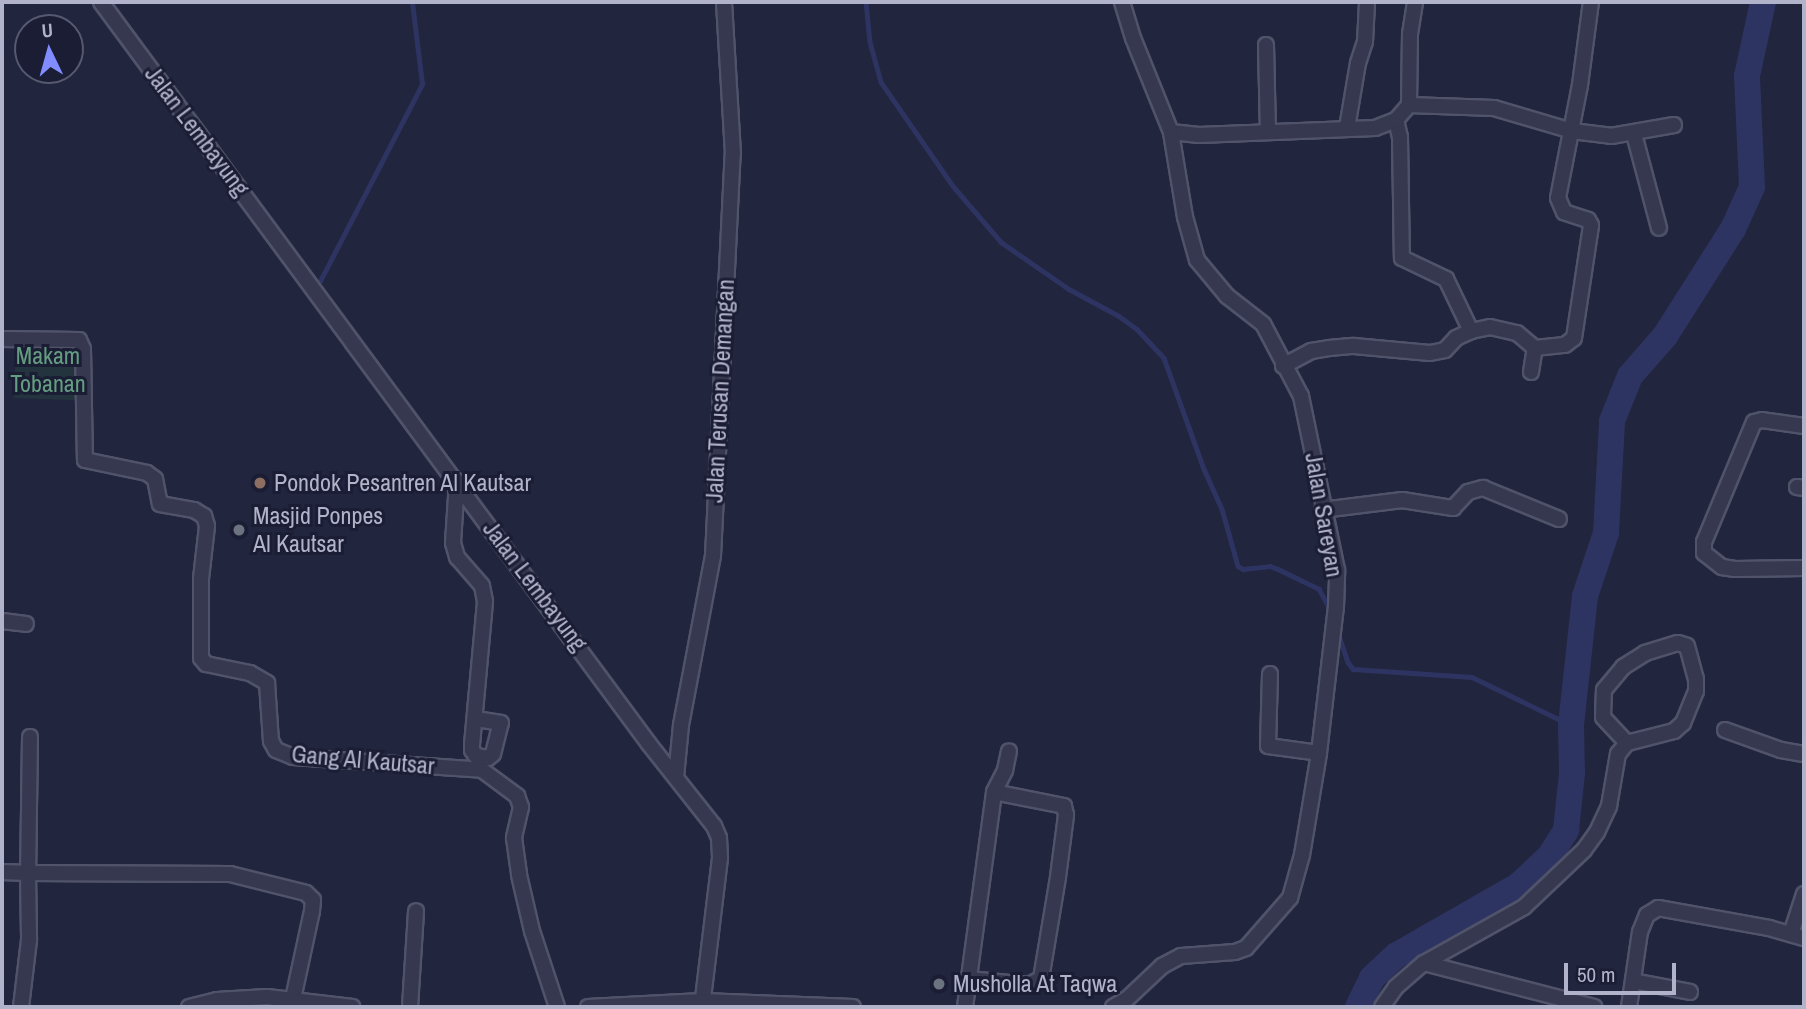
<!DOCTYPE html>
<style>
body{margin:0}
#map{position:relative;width:1806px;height:1009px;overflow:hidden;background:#21253e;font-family:"Archivo Narrow",sans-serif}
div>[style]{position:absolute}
.green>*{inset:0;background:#23343f;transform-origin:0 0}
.stream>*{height:4.5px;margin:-2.25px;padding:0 2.25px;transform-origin:2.25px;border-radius:2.25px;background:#2e3461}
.river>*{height:26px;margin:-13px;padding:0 13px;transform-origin:13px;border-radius:13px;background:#2e3461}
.roads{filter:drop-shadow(2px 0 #505369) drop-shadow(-2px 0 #505369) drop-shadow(0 2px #505369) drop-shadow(0 -2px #505369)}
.minor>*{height:14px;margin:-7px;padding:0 7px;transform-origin:7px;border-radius:7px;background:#35384e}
.dots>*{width:19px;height:19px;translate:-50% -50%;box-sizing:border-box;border:4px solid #1a1d33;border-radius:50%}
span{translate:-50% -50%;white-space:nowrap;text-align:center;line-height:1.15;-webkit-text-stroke:6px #1a1d33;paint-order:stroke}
.street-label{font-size:24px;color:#b0b3ca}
.park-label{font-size:24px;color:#659d82}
.poi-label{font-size:24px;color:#b0b3ca}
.left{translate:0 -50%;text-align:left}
.frame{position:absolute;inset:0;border:4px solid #b0b3ca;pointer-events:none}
.north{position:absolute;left:14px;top:14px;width:70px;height:70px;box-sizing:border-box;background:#1a1d33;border:2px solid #56596f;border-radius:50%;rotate:355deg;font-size:19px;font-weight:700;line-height:28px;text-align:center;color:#b0b3ca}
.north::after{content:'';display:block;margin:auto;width:24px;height:32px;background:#808cff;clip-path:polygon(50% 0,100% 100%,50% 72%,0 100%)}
.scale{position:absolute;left:1564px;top:963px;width:112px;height:32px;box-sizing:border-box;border:4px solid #b0b3ca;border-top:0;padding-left:9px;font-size:21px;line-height:24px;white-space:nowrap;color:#b0b3ca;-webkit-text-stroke:5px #1a1d33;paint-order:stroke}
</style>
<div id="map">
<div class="green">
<div style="left:16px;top:342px;width:63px;height:56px;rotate:2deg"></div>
</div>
<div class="stream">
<div style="left:866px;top:2px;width:40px;rotate:84.3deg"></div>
<div style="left:870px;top:42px;width:41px;rotate:74.6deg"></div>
<div style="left:881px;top:82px;width:126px;rotate:55.3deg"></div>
<div style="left:953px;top:186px;width:74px;rotate:49.4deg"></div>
<div style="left:1001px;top:242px;width:83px;rotate:34.7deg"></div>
<div style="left:1069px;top:289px;width:57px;rotate:28.4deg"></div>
<div style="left:1119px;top:316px;width:22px;rotate:36deg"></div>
<div style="left:1137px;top:329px;width:40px;rotate:47deg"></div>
<div style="left:1164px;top:358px;width:118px;rotate:70.2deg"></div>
<div style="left:1204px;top:469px;width:44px;rotate:65.8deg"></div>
<div style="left:1222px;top:509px;width:59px;rotate:74.3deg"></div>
<div style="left:1238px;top:566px;width:6px;rotate:31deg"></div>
<div style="left:1243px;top:569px;width:27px;rotate:-6deg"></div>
<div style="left:1270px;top:566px;width:9px;rotate:21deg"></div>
<div style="left:1278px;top:569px;width:46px;rotate:26deg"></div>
<div style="left:1319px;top:589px;width:25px;rotate:61deg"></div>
<div style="left:320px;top:281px;width:222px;rotate:-62.6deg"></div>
<div style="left:422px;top:84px;width:83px;rotate:-97deg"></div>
<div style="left:1338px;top:633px;width:31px;rotate:71deg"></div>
<div style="left:1348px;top:662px;width:9px;rotate:54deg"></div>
<div style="left:1353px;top:669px;width:119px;rotate:3.8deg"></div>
<div style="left:1472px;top:677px;width:110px;rotate:25.9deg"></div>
</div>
<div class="river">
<div style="left:1358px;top:1007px;width:32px;rotate:-64deg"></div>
<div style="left:1372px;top:978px;width:34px;rotate:-43deg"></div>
<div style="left:1397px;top:955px;width:141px;rotate:-29.8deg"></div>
<div style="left:1519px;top:885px;width:42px;rotate:-43.1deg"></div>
<div style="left:1550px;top:856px;width:31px;rotate:-58deg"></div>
<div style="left:1566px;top:830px;width:57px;rotate:-84deg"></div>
<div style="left:1572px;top:773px;width:48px;rotate:-91.2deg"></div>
<div style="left:1571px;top:725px;width:130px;rotate:-83.8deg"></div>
<div style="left:1585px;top:596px;width:66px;rotate:-71.6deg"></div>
<div style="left:1606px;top:533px;width:112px;rotate:-86.9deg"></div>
<div style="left:1612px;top:421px;width:48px;rotate:-68.2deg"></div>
<div style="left:1630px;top:376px;width:53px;rotate:-48.8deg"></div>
<div style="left:1665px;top:336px;width:127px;rotate:-57.6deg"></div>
<div style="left:1733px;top:229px;width:46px;rotate:-65.7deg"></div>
<div style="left:1752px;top:187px;width:111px;rotate:-92.6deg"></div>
<div style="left:1747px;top:76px;width:76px;rotate:-77.8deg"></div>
</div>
<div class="roads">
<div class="minor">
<div style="left:101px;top:2px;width:922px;rotate:53.55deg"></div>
<div style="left:649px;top:744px;width:105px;rotate:51.6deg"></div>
<div style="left:714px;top:826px;width:13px;rotate:67deg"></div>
<div style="left:719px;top:838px;width:20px;rotate:87deg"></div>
<div style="left:720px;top:858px;width:150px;rotate:96.9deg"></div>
<div style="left:1266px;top:45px;width:86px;rotate:88.7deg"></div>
<div style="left:1409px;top:105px;width:71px;rotate:-89.2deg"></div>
<div style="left:1410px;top:34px;width:32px;rotate:-81deg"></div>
<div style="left:1396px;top:120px;width:17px;rotate:77deg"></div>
<div style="left:1400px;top:137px;width:121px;rotate:89.1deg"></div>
<div style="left:1402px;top:258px;width:49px;rotate:25.5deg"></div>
<div style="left:1446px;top:279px;width:58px;rotate:64.3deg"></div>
<div style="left:1347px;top:128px;width:66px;rotate:-80.4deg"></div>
<div style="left:1358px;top:63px;width:22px;rotate:-72deg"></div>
<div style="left:1365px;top:42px;width:40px;rotate:-87.1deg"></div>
<div style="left:1171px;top:132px;width:28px;rotate:6deg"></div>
<div style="left:1199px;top:135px;width:176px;rotate:-2.3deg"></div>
<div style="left:1375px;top:128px;width:22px;rotate:-21deg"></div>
<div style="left:1396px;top:120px;width:20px;rotate:-49deg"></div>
<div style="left:1409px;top:105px;width:85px;rotate:2deg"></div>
<div style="left:1494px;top:108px;width:81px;rotate:16.4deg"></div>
<div style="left:1572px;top:131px;width:39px;rotate:7deg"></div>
<div style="left:1611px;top:136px;width:64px;rotate:-9.9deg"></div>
<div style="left:1634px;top:134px;width:97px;rotate:75.1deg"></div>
<div style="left:2px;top:339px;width:77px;rotate:0.7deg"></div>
<div style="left:79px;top:340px;width:10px;rotate:66deg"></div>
<div style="left:83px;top:349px;width:111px;rotate:89deg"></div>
<div style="left:85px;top:460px;width:63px;rotate:11.8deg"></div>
<div style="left:147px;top:473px;width:10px;rotate:37deg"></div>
<div style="left:155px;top:479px;width:25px;rotate:79deg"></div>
<div style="left:160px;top:504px;width:35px;rotate:10deg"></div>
<div style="left:194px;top:510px;width:12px;rotate:31deg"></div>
<div style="left:204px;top:516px;width:10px;rotate:73deg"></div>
<div style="left:207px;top:526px;width:53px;rotate:96.5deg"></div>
<div style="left:201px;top:579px;width:79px;rotate:90deg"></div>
<div style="left:201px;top:658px;width:8px;rotate:50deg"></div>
<div style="left:206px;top:664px;width:45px;rotate:11.6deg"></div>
<div style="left:250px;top:673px;width:20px;rotate:30deg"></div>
<div style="left:267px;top:683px;width:58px;rotate:86.1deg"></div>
<div style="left:271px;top:741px;width:10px;rotate:61deg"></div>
<div style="left:276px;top:750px;width:18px;rotate:22deg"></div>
<div style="left:293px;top:757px;width:189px;rotate:3.9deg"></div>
<div style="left:482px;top:770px;width:44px;rotate:36.6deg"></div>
<div style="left:517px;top:796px;width:12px;rotate:70deg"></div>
<div style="left:521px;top:807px;width:32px;rotate:103deg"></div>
<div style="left:514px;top:838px;width:37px;rotate:82deg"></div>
<div style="left:519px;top:875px;width:57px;rotate:76.9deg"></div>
<div style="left:532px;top:931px;width:80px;rotate:71.8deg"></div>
<div style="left:1535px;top:348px;width:30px;rotate:-6deg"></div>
<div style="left:1565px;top:345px;width:11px;rotate:-38deg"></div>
<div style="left:1574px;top:338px;width:114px;rotate:-81.4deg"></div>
<div style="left:1591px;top:225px;width:6px;rotate:-121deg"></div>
<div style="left:1588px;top:220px;width:25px;rotate:-162deg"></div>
<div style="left:1564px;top:212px;width:15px;rotate:-113deg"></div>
<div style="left:1558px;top:198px;width:115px;rotate:-79deg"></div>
<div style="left:1580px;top:85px;width:84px;rotate:-82.5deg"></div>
<div style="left:1283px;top:366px;width:32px;rotate:-28deg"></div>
<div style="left:1311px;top:351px;width:18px;rotate:-9deg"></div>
<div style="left:1329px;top:348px;width:25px;rotate:-5deg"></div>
<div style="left:1354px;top:346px;width:76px;rotate:5.3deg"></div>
<div style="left:1430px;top:353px;width:15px;rotate:-11deg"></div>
<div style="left:1445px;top:350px;width:16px;rotate:-47deg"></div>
<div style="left:1456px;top:338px;width:17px;rotate:-25deg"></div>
<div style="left:1471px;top:331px;width:19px;rotate:-12deg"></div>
<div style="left:1490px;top:327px;width:28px;rotate:13deg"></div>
<div style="left:1517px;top:333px;width:23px;rotate:40deg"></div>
<div style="left:1531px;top:372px;width:24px;rotate:-81deg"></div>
<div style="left:1804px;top:426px;width:42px;rotate:-171.9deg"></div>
<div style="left:1762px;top:420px;width:8px;rotate:166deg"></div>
<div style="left:1754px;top:422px;width:130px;rotate:112.6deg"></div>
<div style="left:1704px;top:542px;width:11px;rotate:90deg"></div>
<div style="left:1704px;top:553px;width:23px;rotate:38deg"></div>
<div style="left:1722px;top:567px;width:13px;rotate:9deg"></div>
<div style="left:1735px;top:569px;width:69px;rotate:-0.8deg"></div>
<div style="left:457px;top:481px;width:62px;rotate:93.7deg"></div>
<div style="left:453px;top:543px;width:15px;rotate:74deg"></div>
<div style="left:457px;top:557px;width:38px;rotate:49deg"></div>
<div style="left:482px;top:586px;width:16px;rotate:79deg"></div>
<div style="left:485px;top:602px;width:143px;rotate:95.2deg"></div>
<div style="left:472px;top:744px;width:6px;rotate:90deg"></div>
<div style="left:472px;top:750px;width:7px;rotate:56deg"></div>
<div style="left:476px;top:756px;width:12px;rotate:9deg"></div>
<div style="left:488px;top:758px;width:6px;rotate:-39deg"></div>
<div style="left:493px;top:754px;width:32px;rotate:-76deg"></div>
<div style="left:501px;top:723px;width:26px;rotate:-171deg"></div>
<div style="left:1797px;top:487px;width:7px;rotate:8deg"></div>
<div style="left:1322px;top:510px;width:81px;rotate:-7.1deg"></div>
<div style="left:1402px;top:500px;width:52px;rotate:8.9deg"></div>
<div style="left:1453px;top:508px;width:22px;rotate:-47deg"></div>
<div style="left:1468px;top:492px;width:16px;rotate:-15deg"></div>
<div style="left:1483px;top:488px;width:82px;rotate:22.2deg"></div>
<div style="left:2px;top:621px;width:24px;rotate:7deg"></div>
<div style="left:1678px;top:643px;width:9px;rotate:18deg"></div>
<div style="left:1687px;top:646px;width:34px;rotate:75deg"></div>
<div style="left:1696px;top:679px;width:12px;rotate:90deg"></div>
<div style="left:1696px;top:691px;width:35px;rotate:112deg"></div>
<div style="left:1683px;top:723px;width:12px;rotate:138deg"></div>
<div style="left:1674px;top:731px;width:49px;rotate:165.7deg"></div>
<div style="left:1627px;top:743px;width:35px;rotate:-133deg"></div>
<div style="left:1603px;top:717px;width:27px;rotate:-88deg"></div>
<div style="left:1604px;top:690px;width:30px;rotate:-50deg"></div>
<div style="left:1623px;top:667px;width:26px;rotate:-32deg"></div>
<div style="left:1645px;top:653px;width:34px;rotate:-17deg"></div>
<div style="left:1270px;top:674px;width:72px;rotate:91.6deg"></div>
<div style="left:1268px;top:746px;width:51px;rotate:7.8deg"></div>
<div style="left:1725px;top:730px;width:59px;rotate:19.7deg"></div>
<div style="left:1781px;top:750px;width:23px;rotate:10deg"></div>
<div style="left:30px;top:737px;width:136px;rotate:90.8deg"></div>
<div style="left:28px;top:873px;width:202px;rotate:0.3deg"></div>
<div style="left:230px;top:874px;width:78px;rotate:14deg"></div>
<div style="left:306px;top:893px;width:10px;rotate:45deg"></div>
<div style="left:313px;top:900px;width:11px;rotate:95deg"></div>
<div style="left:312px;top:911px;width:90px;rotate:102.2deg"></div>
<div style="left:676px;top:777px;width:52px;rotate:-84.5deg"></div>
<div style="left:681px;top:725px;width:172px;rotate:-79.3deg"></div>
<div style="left:713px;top:556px;width:402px;rotate:-87.2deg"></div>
<div style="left:733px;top:154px;width:152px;rotate:-93.4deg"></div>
<div style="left:2px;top:872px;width:26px;rotate:2deg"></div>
<div style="left:28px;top:873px;width:67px;rotate:89.1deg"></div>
<div style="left:29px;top:940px;width:67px;rotate:96.8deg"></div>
<div style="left:1791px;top:934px;width:42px;rotate:-72deg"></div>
<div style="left:1424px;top:963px;width:176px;rotate:14.5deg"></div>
<div style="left:969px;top:979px;width:60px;rotate:5.7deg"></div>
<div style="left:1029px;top:985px;width:13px;rotate:-27deg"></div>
<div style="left:1041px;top:979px;width:103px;rotate:-80.5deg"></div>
<div style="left:1058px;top:877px;width:63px;rotate:-82.6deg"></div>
<div style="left:1066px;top:815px;width:9px;rotate:-103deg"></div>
<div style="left:1064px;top:806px;width:71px;rotate:-168.7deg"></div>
<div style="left:1633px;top:981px;width:58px;rotate:10.9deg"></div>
<div style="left:189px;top:1007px;width:29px;rotate:-14deg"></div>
<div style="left:217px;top:1000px;width:50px;rotate:-3.4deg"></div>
<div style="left:267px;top:997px;width:86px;rotate:6.7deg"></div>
<div style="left:410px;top:1007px;width:96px;rotate:-86.4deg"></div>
<div style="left:588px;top:1007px;width:115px;rotate:-3deg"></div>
<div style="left:703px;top:1001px;width:150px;rotate:2.3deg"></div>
<div style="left:965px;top:1007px;width:217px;rotate:-82.3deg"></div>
<div style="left:994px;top:792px;width:25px;rotate:-63deg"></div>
<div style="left:1005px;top:770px;width:19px;rotate:-78deg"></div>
<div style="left:1113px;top:1007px;width:16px;rotate:-30deg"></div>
<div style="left:1127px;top:999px;width:48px;rotate:-43.3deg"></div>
<div style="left:1162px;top:966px;width:21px;rotate:-28deg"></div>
<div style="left:1181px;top:956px;width:54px;rotate:-4.2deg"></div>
<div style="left:1235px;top:952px;width:12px;rotate:-20deg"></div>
<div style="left:1246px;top:948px;width:67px;rotate:-48.7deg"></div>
<div style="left:1290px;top:898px;width:45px;rotate:-74.4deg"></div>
<div style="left:1302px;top:855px;width:103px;rotate:-80.5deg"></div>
<div style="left:1319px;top:753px;width:147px;rotate:-83.4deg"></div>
<div style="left:1336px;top:607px;width:37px;rotate:-88deg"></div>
<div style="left:1337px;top:570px;width:178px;rotate:-101.7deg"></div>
<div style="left:1301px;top:396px;width:81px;rotate:-117.8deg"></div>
<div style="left:1263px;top:324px;width:46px;rotate:-142.1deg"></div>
<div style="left:1227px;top:296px;width:47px;rotate:-129.8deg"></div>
<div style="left:1197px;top:260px;width:45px;rotate:-105.6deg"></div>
<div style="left:1185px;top:217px;width:86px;rotate:-99.4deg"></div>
<div style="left:1171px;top:132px;width:101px;rotate:-112deg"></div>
<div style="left:1133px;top:38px;width:38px;rotate:-107deg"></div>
<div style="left:1382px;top:1007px;width:24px;rotate:-55deg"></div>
<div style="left:1396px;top:987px;width:37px;rotate:-41deg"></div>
<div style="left:1424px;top:963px;width:115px;rotate:-29.2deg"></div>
<div style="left:1524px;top:907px;width:83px;rotate:-43.5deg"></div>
<div style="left:1584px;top:850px;width:22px;rotate:-54deg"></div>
<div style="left:1597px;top:832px;width:29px;rotate:-65deg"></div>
<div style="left:1609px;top:806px;width:53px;rotate:-80.2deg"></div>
<div style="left:1618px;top:754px;width:14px;rotate:-51deg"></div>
<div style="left:1629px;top:1007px;width:76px;rotate:-81.7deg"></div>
<div style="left:1640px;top:932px;width:18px;rotate:-68deg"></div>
<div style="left:1647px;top:915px;width:13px;rotate:-32deg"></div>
<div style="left:1658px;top:908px;width:113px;rotate:10.2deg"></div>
<div style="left:1769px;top:928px;width:36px;rotate:16deg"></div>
</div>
</div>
<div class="dots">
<div style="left:260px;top:483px;background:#8d6e63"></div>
<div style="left:239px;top:530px;background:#6b7280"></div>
<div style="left:939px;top:984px;background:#6b7280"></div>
</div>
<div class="street-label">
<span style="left:197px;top:131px;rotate:53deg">Jalan Lembayung</span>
<span style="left:720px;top:391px;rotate:-87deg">Jalan Terusan Demangan</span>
<span style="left:1324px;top:515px;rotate:80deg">Jalan Sareyan</span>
<span style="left:535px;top:586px;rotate:53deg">Jalan Lembayung</span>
<span style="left:363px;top:760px;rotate:5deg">Gang Al Kautsar</span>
</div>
<div class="park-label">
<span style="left:48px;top:370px">Makam<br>Tobanan</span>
</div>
<div class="poi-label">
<span class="left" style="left:274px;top:483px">Pondok Pesantren Al Kautsar</span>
<span class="left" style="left:253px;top:530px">Masjid Ponpes<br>Al Kautsar</span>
<span class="left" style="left:953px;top:984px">Musholla At Taqwa</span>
</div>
<div class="frame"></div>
<div class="north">U</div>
<div class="scale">50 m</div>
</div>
